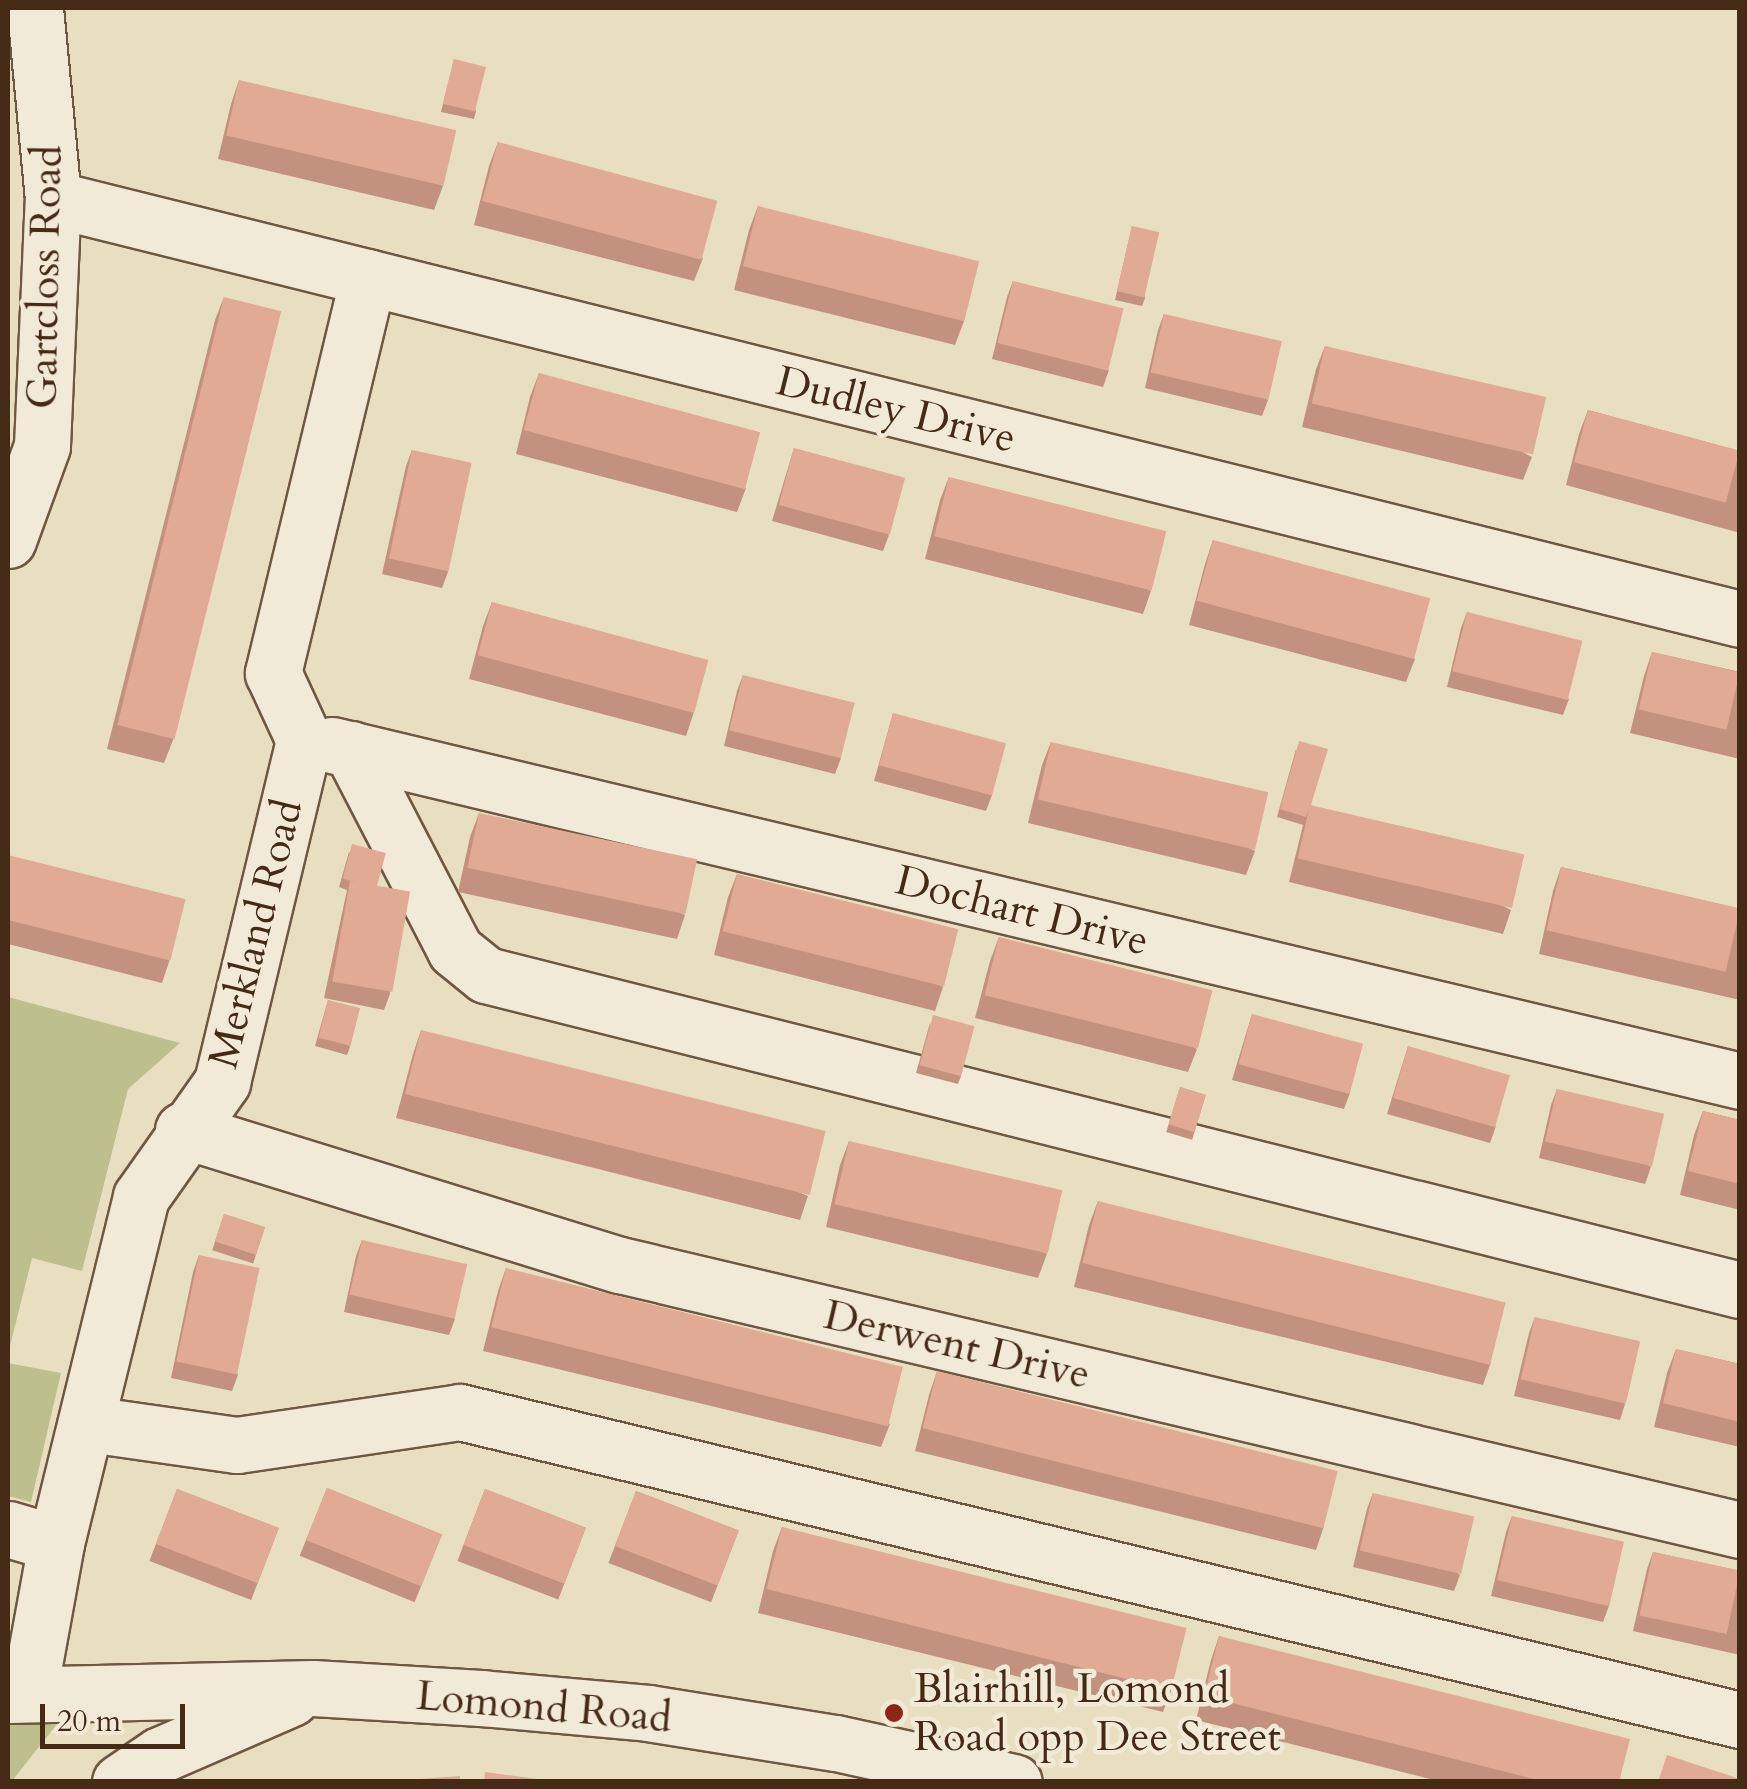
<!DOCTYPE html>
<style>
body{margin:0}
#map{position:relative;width:1747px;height:1789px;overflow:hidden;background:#e8dfc1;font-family:Cardo,serif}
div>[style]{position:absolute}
.green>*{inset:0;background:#bdc08e}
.roads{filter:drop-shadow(2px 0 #6e5841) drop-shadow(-2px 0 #6e5841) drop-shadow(0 2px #6e5841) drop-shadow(0 -2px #6e5841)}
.minor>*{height:55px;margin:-27.5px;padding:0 27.5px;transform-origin:27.5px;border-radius:27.5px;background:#f0ead7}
.wall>*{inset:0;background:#c2927f;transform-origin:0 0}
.building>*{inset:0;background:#e1aa94;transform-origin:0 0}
.dots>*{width:28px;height:28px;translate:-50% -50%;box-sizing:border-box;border:5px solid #f0ead7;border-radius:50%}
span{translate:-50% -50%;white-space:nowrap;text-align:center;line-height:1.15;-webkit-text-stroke:9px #f0ead7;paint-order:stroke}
.street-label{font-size:42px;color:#452b16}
.poi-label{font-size:42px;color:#452b16}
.left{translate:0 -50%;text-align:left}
.frame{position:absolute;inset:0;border:10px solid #452b16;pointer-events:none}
.scale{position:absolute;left:40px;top:1704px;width:145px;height:45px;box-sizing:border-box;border:5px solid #452b16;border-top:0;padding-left:12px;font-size:30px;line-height:35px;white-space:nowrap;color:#452b16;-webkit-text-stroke:8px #f0ead7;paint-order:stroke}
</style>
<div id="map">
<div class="green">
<div style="clip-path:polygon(8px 997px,180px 1043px,128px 1089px,82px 1271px,32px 1258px,8px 1354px)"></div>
<div style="clip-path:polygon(8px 1363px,61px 1373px,31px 1502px,8px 1496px)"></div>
<div style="clip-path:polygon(61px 1719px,12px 1781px,8px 1782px,8px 1723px)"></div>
</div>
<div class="roads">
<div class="minor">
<div style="left:53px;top:199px;width:1738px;rotate:13.98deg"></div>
<div style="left:8px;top:540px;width:100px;rotate:-70.1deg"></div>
<div style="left:42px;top:446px;width:247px;rotate:-87.5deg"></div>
<div style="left:53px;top:199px;width:192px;rotate:-95.4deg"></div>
<div style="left:332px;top:745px;width:1448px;rotate:13.42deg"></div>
<div style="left:351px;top:749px;width:226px;rotate:62.6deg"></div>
<div style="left:455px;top:950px;width:40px;rotate:39deg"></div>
<div style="left:486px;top:975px;width:1293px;rotate:14.1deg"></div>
<div style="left:183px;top:1130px;width:457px;rotate:17.2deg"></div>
<div style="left:620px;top:1265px;width:1151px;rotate:13.31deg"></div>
<div style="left:89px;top:1424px;width:149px;rotate:8.1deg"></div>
<div style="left:237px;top:1445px;width:225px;rotate:-8.4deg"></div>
<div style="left:460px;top:1412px;width:1317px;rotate:13.53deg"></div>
<div style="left:8px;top:1529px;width:50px;rotate:16.3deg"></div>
<div style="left:29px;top:1692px;width:151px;rotate:-79.7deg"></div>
<div style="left:56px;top:1543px;width:356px;rotate:-76.2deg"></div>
<div style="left:141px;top:1197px;width:141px;rotate:-54.8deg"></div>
<div style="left:222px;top:1082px;width:352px;rotate:-76.5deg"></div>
<div style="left:304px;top:740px;width:74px;rotate:-114.8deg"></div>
<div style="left:273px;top:673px;width:407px;rotate:-76.5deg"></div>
<div style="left:8px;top:1695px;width:305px;rotate:-1.3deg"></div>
<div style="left:313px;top:1688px;width:168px;rotate:3.4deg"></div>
<div style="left:481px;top:1698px;width:168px;rotate:5.1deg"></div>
<div style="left:648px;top:1713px;width:190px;rotate:9.1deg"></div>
<div style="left:836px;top:1743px;width:182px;rotate:12.4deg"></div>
<div style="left:120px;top:1782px;width:48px;rotate:-34deg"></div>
<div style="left:160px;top:1755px;width:143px;rotate:-23.5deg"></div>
</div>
</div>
<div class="wall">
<div style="clip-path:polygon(454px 59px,476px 111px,474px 119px,441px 112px)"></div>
<div style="clip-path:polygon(239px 80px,443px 186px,434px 210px,218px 159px,231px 104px)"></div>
<div style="clip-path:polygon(498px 142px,703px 258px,694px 281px,474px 225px,489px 166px)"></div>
<div style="clip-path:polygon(758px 206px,964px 321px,955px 345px,734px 290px,749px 230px)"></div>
<div style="clip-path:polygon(1132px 226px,1145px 298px,1142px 306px,1115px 300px)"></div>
<div style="clip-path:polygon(1013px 281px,1109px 370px,1103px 387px,992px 359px,1007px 297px)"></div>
<div style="clip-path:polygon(224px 297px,173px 740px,164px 763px,107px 749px,215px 320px)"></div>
<div style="clip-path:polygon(1164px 314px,1268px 400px,1262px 416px,1145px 388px,1158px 330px)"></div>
<div style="clip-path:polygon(1325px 346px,1532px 457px,1523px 480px,1302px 427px,1316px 369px)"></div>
<div style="clip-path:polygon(539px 373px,746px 488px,737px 512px,516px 454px,530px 397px)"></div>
<div style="clip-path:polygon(1588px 410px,1740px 451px,1740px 533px,1566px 485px,1579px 434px)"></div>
<div style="clip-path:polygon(794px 448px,889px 535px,883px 551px,772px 521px)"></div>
<div style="clip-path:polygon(412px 450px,448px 572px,442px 588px,382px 574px,406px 466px)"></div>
<div style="clip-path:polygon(949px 477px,1151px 591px,1143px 614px,925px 559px,940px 500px)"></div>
<div style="clip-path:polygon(1213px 540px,1415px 659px,1406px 682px,1189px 625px,1205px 564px)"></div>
<div style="clip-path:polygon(492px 602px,694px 712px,686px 736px,469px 679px,483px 626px)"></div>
<div style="clip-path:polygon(1467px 612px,1569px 699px,1563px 715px,1447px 687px,1461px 628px)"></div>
<div style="clip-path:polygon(1652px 652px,1740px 672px,1740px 759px,1630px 733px,1644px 676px)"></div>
<div style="clip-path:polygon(743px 675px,841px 758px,835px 774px,724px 746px,737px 691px)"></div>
<div style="clip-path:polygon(893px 713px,992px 795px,986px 811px,874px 781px)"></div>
<div style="clip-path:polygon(1051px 742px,1255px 851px,1246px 875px,1028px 823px,1042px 765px)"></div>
<div style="clip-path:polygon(1296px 749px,1311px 805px,1511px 910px,1503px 934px,1289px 882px,1303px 825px,1277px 817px)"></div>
<div style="clip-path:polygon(479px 813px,685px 915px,677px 939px,458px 892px,470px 837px)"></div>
<div style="clip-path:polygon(349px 852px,377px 886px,390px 994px,384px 1010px,324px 998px,347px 890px,339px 887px)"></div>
<div style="clip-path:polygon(8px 855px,170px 959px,162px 983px,8px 944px)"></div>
<div style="clip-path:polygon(1561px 867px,1740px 909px,1740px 1000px,1539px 954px,1553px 891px)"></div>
<div style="clip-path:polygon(737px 874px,943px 987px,935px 1011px,714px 955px,728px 897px)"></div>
<div style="clip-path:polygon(999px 937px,1197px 1049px,1188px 1072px,975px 1018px,990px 961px)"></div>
<div style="clip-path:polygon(328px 1000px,350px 1047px,347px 1055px,315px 1046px)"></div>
<div style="clip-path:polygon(1252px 1014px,1350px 1093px,1344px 1109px,1232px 1080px)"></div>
<div style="clip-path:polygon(930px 1023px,961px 1076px,958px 1084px,916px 1073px)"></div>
<div style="clip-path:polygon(421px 1030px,808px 1196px,800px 1220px,396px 1118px,413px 1054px)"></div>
<div style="clip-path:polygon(1408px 1046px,1496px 1126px,1490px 1143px,1387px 1114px)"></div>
<div style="left:1180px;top:1087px;width:27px;height:47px;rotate:17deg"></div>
<div style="clip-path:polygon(1557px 1089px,1651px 1167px,1645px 1184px,1539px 1158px,1551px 1105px)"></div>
<div style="clip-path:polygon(1703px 1111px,1740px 1120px,1740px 1210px,1680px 1195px,1694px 1135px)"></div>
<div style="clip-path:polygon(849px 1141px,1047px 1254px,1038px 1278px,826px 1227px,840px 1165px)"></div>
<div style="clip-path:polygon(1098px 1201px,1491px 1362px,1483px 1385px,1074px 1287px,1089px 1225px)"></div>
<div style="left:224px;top:1214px;width:43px;height:38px;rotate:18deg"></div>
<div style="clip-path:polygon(362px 1240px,455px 1319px,449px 1335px,344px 1312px,356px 1256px)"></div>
<div style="clip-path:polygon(199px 1255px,238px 1375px,232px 1391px,171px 1378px,193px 1272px)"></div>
<div style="clip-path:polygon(506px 1268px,890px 1424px,881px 1447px,483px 1351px,498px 1291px)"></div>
<div style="clip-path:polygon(1535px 1317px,1625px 1404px,1620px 1420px,1514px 1396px,1529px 1333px)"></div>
<div style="clip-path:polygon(1676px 1349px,1740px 1364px,1740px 1447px,1654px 1427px,1667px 1373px)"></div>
<div style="clip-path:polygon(937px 1371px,1324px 1526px,1316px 1550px,915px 1451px,929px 1395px)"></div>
<div style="left:327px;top:1488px;width:124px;height:73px;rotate:22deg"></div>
<div style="left:177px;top:1489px;width:109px;height:77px;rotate:21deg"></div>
<div style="left:485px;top:1489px;width:108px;height:77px;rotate:21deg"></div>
<div style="left:636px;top:1491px;width:110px;height:77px;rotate:21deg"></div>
<div style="clip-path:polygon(1373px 1493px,1460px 1575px,1454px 1591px,1353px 1567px,1367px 1509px)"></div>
<div style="clip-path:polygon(1512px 1516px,1609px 1606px,1603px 1622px,1491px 1596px,1506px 1532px)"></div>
<div style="clip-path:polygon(782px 1527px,1172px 1688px,1163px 1712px,758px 1613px,773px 1551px)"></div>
<div style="clip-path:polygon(1653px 1552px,1740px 1571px,1740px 1655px,1633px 1631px,1647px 1569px)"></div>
<div style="clip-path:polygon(1219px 1636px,1619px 1782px,1442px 1782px,1196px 1720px,1211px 1660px)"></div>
</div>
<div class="building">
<div style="left:454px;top:59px;width:33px;height:46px;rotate:14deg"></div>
<div style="left:239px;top:80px;width:223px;height:57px;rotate:13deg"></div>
<div style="left:498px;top:142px;width:227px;height:61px;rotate:15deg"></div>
<div style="left:758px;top:206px;width:228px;height:62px;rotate:14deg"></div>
<div style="left:1132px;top:226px;width:28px;height:67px;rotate:13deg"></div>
<div style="left:1013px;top:281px;width:114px;height:64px;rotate:14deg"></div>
<div style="left:224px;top:297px;width:59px;height:441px;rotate:14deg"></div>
<div style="left:1164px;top:314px;width:121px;height:60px;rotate:13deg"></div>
<div style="left:1325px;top:346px;width:227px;height:59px;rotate:13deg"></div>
<div style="left:539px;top:373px;width:229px;height:59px;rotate:15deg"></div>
<div style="left:1588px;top:410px;width:157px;height:54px;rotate:15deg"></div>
<div style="left:794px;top:448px;width:115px;height:59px;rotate:15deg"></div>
<div style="left:412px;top:450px;width:61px;height:111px;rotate:12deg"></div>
<div style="left:949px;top:477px;width:224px;height:61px;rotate:14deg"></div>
<div style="left:1213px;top:540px;width:225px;height:63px;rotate:15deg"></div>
<div style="left:492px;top:602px;width:224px;height:55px;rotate:15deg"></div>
<div style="left:1467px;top:612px;width:119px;height:61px;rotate:14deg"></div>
<div style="left:1652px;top:652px;width:90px;height:59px;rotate:13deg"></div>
<div style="left:743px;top:675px;width:115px;height:57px;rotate:14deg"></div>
<div style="left:893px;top:713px;width:117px;height:54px;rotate:15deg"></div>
<div style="clip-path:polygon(1299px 741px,1328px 749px,1311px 805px,1306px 817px,1280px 809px)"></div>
<div style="left:1051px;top:742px;width:223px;height:59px;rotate:13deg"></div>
<div style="left:1310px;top:805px;width:220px;height:55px;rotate:13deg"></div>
<div style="left:479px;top:813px;width:223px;height:56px;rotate:12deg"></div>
<div style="left:352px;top:844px;width:35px;height:36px;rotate:15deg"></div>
<div style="left:8px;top:855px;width:183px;height:63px;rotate:14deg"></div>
<div style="left:1561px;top:867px;width:184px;height:65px;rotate:13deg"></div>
<div style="left:737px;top:874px;width:228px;height:59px;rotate:14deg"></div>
<div style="left:350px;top:881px;width:61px;height:102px;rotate:10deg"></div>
<div style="left:999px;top:937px;width:220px;height:60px;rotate:14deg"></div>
<div style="left:328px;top:1000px;width:33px;height:39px;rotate:14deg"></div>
<div style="left:1252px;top:1014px;width:115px;height:52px;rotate:15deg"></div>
<div style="left:933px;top:1015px;width:43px;height:52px;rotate:15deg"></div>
<div style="left:421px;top:1030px;width:417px;height:66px;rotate:14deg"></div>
<div style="left:1408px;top:1046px;width:106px;height:54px;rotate:16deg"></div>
<div style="left:1180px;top:1087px;width:27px;height:39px;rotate:17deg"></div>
<div style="left:1557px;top:1089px;width:110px;height:54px;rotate:13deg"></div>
<div style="clip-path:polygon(1703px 1111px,1740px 1120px,1740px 1184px,1688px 1171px)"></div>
<div style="left:849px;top:1141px;width:219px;height:65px;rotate:13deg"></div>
<div style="left:1098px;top:1201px;width:420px;height:64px;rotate:14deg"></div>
<div style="left:224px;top:1214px;width:43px;height:29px;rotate:18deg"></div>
<div style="left:362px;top:1240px;width:108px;height:56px;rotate:13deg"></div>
<div style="left:199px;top:1255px;width:62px;height:109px;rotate:12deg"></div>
<div style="left:506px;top:1268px;width:409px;height:61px;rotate:14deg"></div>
<div style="left:1535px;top:1317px;width:108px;height:64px;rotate:13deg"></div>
<div style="clip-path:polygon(1676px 1349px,1740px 1364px,1740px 1422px,1663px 1403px)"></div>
<div style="left:937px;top:1371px;width:413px;height:59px;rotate:14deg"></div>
<div style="left:327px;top:1488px;width:124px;height:56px;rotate:22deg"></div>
<div style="left:177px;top:1489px;width:109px;height:59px;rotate:21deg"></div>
<div style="left:485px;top:1489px;width:108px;height:60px;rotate:21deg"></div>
<div style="left:636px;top:1491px;width:110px;height:59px;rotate:21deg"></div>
<div style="left:1373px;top:1493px;width:104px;height:59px;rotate:13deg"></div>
<div style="left:1512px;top:1516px;width:115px;height:66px;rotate:13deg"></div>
<div style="left:782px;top:1527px;width:417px;height:64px;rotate:14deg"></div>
<div style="left:1653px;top:1552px;width:89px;height:65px;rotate:12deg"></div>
<div style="clip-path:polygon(1219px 1636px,1630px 1739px,1619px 1782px,1546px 1782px,1204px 1696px)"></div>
<div style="clip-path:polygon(1667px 1755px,1740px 1779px,1740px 1782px,1658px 1782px)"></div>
<div style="clip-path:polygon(485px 1772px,559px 1782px,484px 1782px)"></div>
<div style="clip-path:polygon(460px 1776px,460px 1782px,381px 1782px)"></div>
</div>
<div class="dots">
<div style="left:894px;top:1713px;background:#8f2418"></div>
</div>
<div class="street-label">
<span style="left:45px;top:277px;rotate:-89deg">Gartcloss Road</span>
<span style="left:896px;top:410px;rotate:14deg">Dudley Drive</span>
<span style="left:1022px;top:911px;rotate:14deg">Dochart Drive</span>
<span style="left:256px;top:934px;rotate:-76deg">Merkland Road</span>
<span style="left:957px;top:1345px;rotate:13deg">Derwent Drive</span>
<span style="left:544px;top:1707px;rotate:5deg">Lomond Road</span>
</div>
<div class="poi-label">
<span class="left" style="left:914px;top:1713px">Blairhill, Lomond<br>Road opp Dee Street</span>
</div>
<div class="frame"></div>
<div class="scale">20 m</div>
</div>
